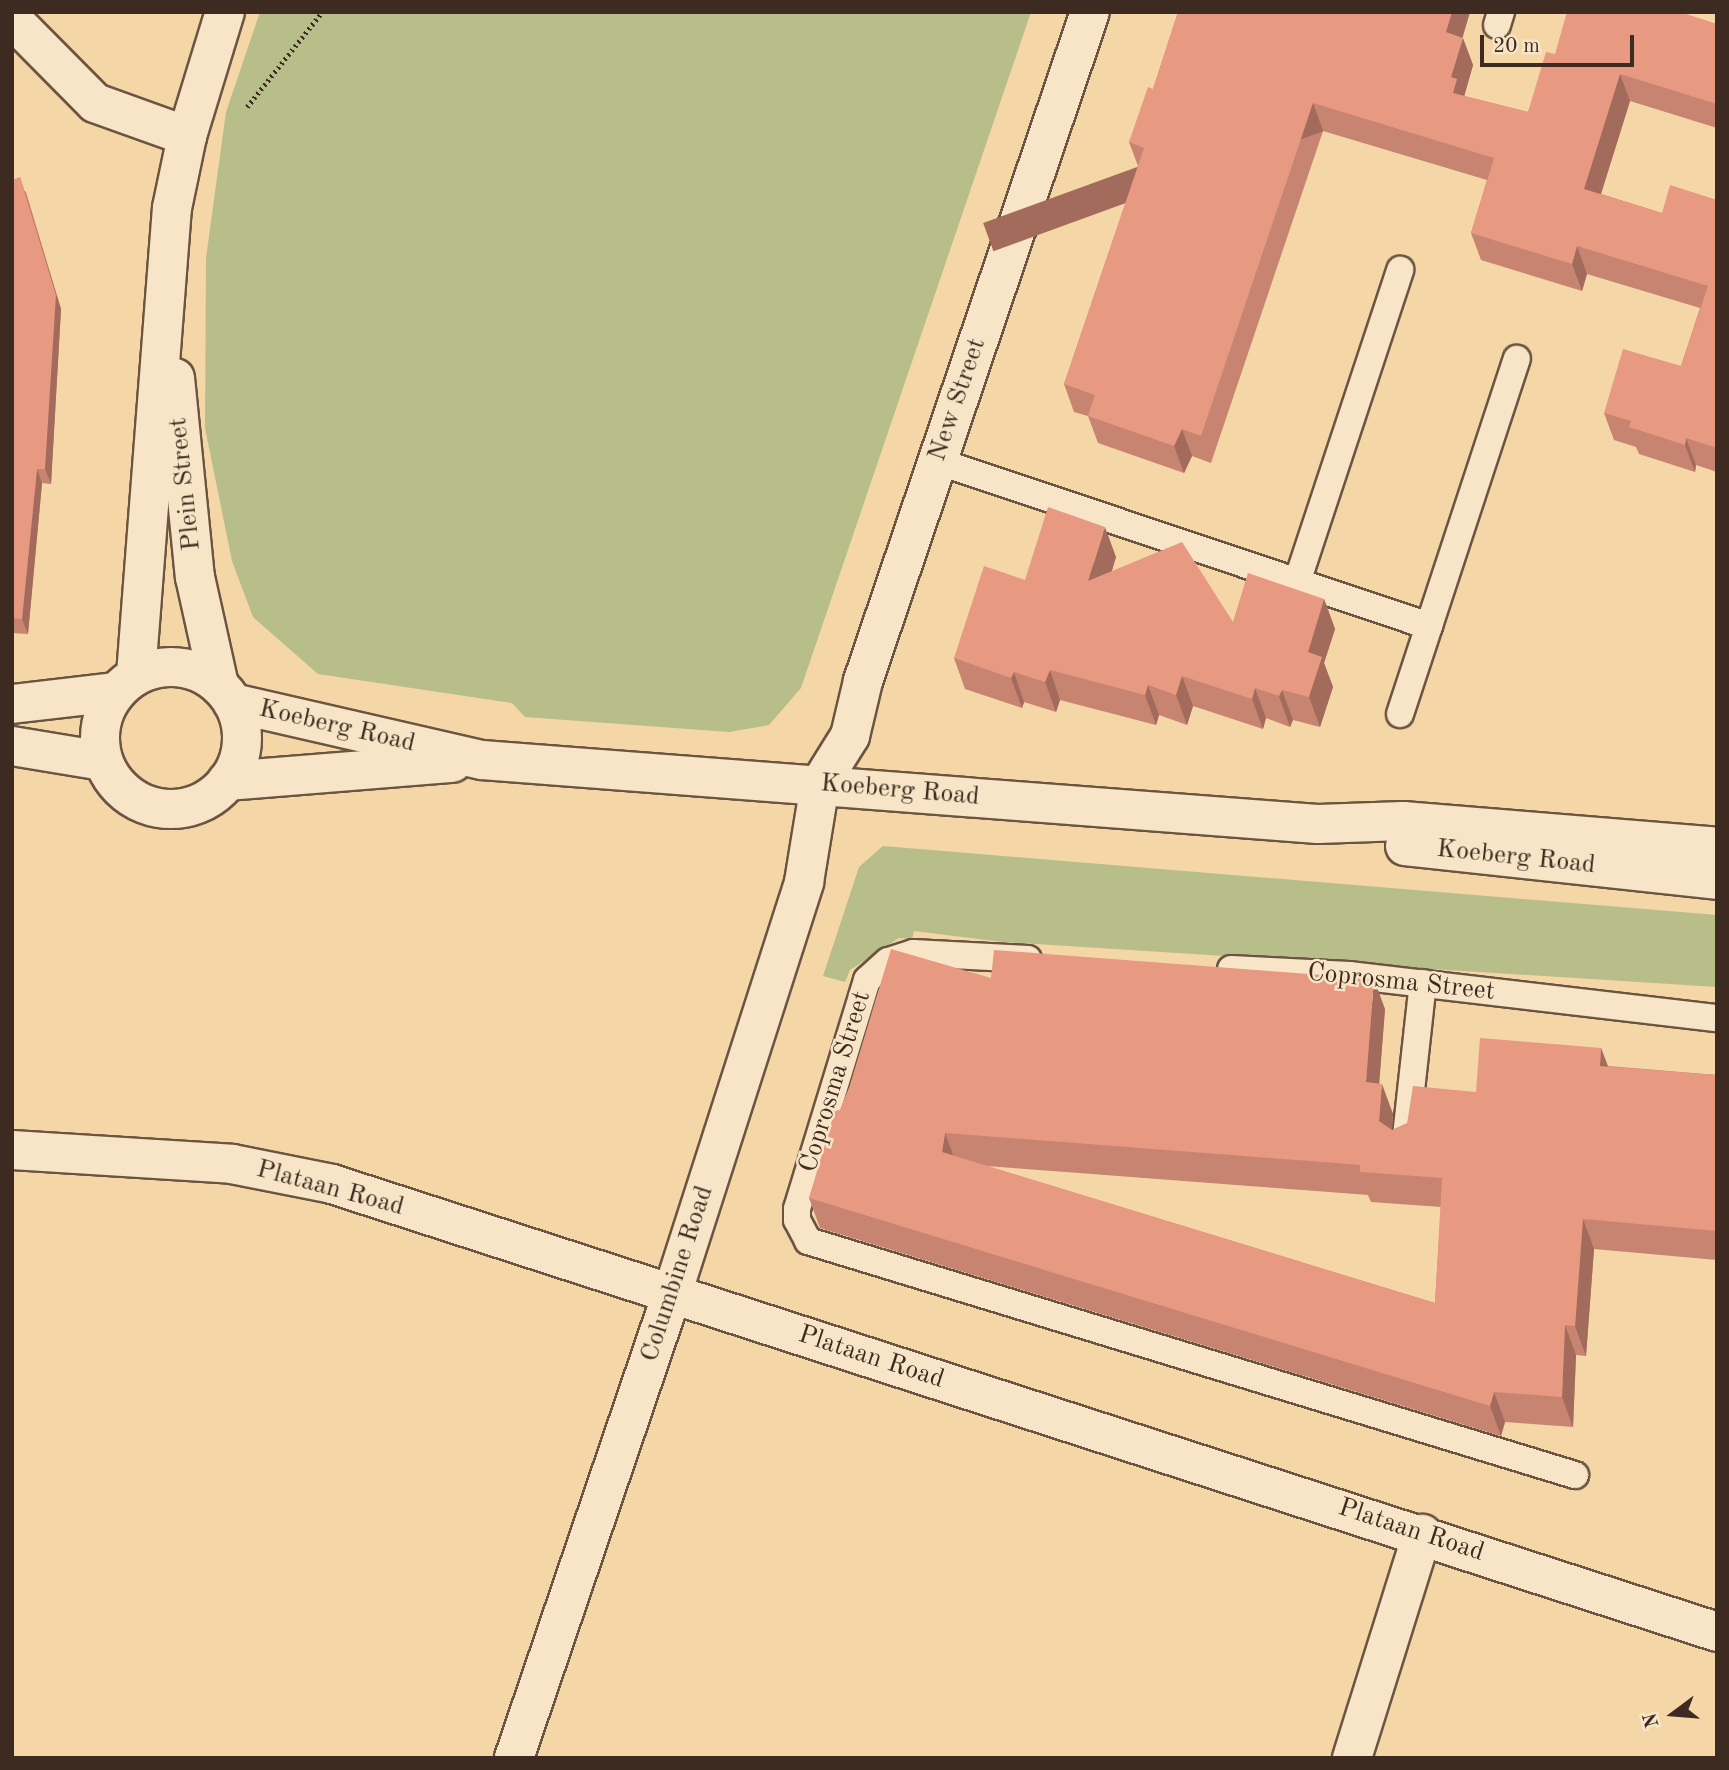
<!DOCTYPE html>
<style>
body{margin:0}
#map{position:relative;width:1729px;height:1770px;overflow:hidden;background:#f4d6a7;font-family:"Old Standard TT",serif}
div>[style]{position:absolute}
.green>*{inset:0;background:#b8be8a}
.path>*{height:4.5px;margin-top:-2.25px;transform-origin:0;background:repeating-linear-gradient(90deg,#3d2a20 0 2px,transparent 0 5.5px)}
.roads{filter:drop-shadow(2px 0 #6b5542) drop-shadow(-2px 0 #6b5542) drop-shadow(0 2px #6b5542) drop-shadow(0 -2px #6b5542)}
.lane>*{height:26px;margin:-13px;padding:0 13px;transform-origin:13px;border-radius:13px;background:#f8e4c6}
.street>*{height:38px;margin:-19px;padding:0 19px;transform-origin:19px;border-radius:19px;background:#f8e4c6}
.secondary>*{height:38px;margin:-19px;padding:0 19px;transform-origin:19px;border-radius:19px;background:#f8e4c6}
.secondary>.ring{margin:-19px;padding:0;box-sizing:content-box;background:none;border:38px solid #f8e4c6;border-radius:50%}
.wall>*{inset:0;background:#c78470}
.shaded-wall>*{inset:0;background:#a26b5b;transform-origin:0 0}
.building>*{inset:0;background:#e79982}
span{translate:-50% -50%;white-space:nowrap;text-align:center;line-height:1.15;-webkit-text-stroke:5px #f8e4c6;paint-order:stroke}
.street-label{font-size:26px;color:#3d2a20}
.frame{position:absolute;inset:0;border:14px solid #3d2a20;pointer-events:none}
.north{position:absolute;left:1638px;top:1679px;width:70px;height:70px;-webkit-text-stroke:5px #f8e4c6;paint-order:stroke;rotate:254deg;font-size:19px;font-weight:700;line-height:28px;text-align:center;color:#3d2a20}
.north::after{content:'';display:block;margin:auto;width:24px;height:32px;background:#3d2a20;clip-path:polygon(50% 0,100% 100%,50% 72%,0 100%)}
.scale{position:absolute;left:1480px;top:35px;width:154px;height:32px;box-sizing:border-box;border:4px solid #3d2a20;border-top:0;padding-left:9px;font-size:21px;line-height:24px;white-space:nowrap;color:#3d2a20;-webkit-text-stroke:5px #f8e4c6;paint-order:stroke}
</style>
<div id="map">
<div class="green">
<div style="clip-path:polygon(260px 12px,1031px 12px,801px 688px,769px 725px,729px 732px,525px 717px,512px 703px,318px 674px,253px 617px,232px 561px,205px 428px,206px 258px,226px 112px)"></div>
<div style="clip-path:polygon(883px 846px,1717px 915px,1717px 987px,1003px 942px,914px 931px,912px 939px,899px 938px,850px 970px,845px 982px,823px 976px,859px 867px)"></div>
</div>
<div class="path">
<div style="left:247px;top:107px;width:121px;rotate:-51.7deg"></div>
</div>
<div class="roads">
<div class="lane">
<div style="left:1497px;top:25px;width:14px;rotate:-73deg"></div>
<div style="left:937px;top:461px;width:519px;rotate:18.54deg"></div>
<div style="left:1297px;top:582px;width:329px;rotate:-71.7deg"></div>
<div style="left:1400px;top:714px;width:374px;rotate:-71.8deg"></div>
<div style="left:1028px;top:959px;width:115px;rotate:-177deg"></div>
<div style="left:913px;top:953px;width:26px;rotate:162deg"></div>
<div style="left:888px;top:961px;width:28px;rotate:138deg"></div>
<div style="left:867px;top:980px;width:239px;rotate:107deg"></div>
<div style="left:797px;top:1209px;width:11px;rotate:90deg"></div>
<div style="left:797px;top:1220px;width:24px;rotate:62deg"></div>
<div style="left:808px;top:1241px;width:802px;rotate:16.97deg"></div>
<div style="left:1231px;top:969px;width:118px;rotate:2.9deg"></div>
<div style="left:1349px;top:975px;width:371px;rotate:6.7deg"></div>
<div style="left:1405px;top:1145px;width:163px;rotate:-83.7deg"></div>
</div>
<div class="street">
<div style="left:12px;top:1150px;width:220px;rotate:3.6deg"></div>
<div style="left:232px;top:1164px;width:102px;rotate:11.3deg"></div>
<div style="left:332px;top:1184px;width:1456px;rotate:17.92deg"></div>
<div style="left:514px;top:1758px;width:490px;rotate:-71.2deg"></div>
<div style="left:672px;top:1294px;width:433px;rotate:-72.2deg"></div>
<div style="left:804px;top:882px;width:99px;rotate:-80.7deg"></div>
<div style="left:820px;top:784px;width:57px;rotate:-58deg"></div>
<div style="left:850px;top:736px;width:57px;rotate:-76.7deg"></div>
<div style="left:863px;top:681px;width:706px;rotate:-71.26deg"></div>
<div style="left:1352px;top:1758px;width:235px;rotate:-72.6deg"></div>
</div>
<div class="secondary">
<div style="left:12px;top:19px;width:118px;rotate:45.3deg"></div>
<div style="left:95px;top:103px;width:98px;rotate:19.7deg"></div>
<div style="left:175px;top:378px;width:200px;rotate:84.3deg"></div>
<div style="left:195px;top:577px;width:111px;rotate:77.5deg"></div>
<div class="ring" style="left:100px;top:667px;width:104px;height:104px"></div>
<div style="left:136px;top:675px;width:468px;rotate:-85.6deg"></div>
<div style="left:172px;top:208px;width:74px;rotate:-78.2deg"></div>
<div style="left:187px;top:136px;width:130px;rotate:-73deg"></div>
<div style="left:233px;top:703px;width:255px;rotate:12.9deg"></div>
<div style="left:482px;top:760px;width:838px;rotate:4.38deg"></div>
<div style="left:1318px;top:824px;width:85px;rotate:-2deg"></div>
<div style="left:1403px;top:821px;width:315px;rotate:4.7deg"></div>
<div style="left:12px;top:704px;width:105px;rotate:-6.6deg"></div>
<div style="left:12px;top:746px;width:92px;rotate:9.4deg"></div>
<div style="left:227px;top:781px;width:226px;rotate:-4.6deg"></div>
<div style="left:1405px;top:846px;width:314px;rotate:6.2deg"></div>
</div>
</div>
<div class="wall">
<div style="clip-path:polygon(1178px 12px,1470px 12px,1462px 37px,1473px 65px,1464px 96px,1528px 112px,1555px 54px,1717px 24px,1717px 128px,1630px 101px,1601px 194px,1662px 213px,1717px 200px,1717px 472px,1696px 465px,1695px 472px,1639px 454px,1636px 447px,1614px 440px,1604px 413px,1681px 366px,1700px 308px,1587px 274px,1582px 291px,1481px 260px,1471px 233px,1487px 180px,1323px 131px,1211px 463px,1192px 456px,1184px 473px,1098px 443px,1088px 416px,1074px 412px,1064px 384px,1138px 166px,1129px 142px,1153px 89px)"></div>
<div style="clip-path:polygon(12px 180px,26px 192px,61px 309px,51px 484px,42px 483px,28px 634px,12px 633px)"></div>
<div style="clip-path:polygon(1116px 557px,1112px 571px,1233px 622px,1324px 599px,1335px 629px,1324px 663px,1333px 687px,1320px 727px,1293px 720px,1290px 727px,1266px 718px,1263px 729px,1193px 706px,1187px 725px,1159px 715px,1156px 725px,1060px 700px,1056px 712px,1024px 702px,1022px 708px,965px 689px,954px 658px,1025px 580px)"></div>
<div style="clip-path:polygon(evenodd,991px 978px,1385px 1009px,1379px 1083px,1393px 1114px,1392px 1130px,1476px 1092px,1601px 1048px,1608px 1066px,1717px 1075px,1717px 1260px,1594px 1249px,1586px 1356px,1576px 1355px,1573px 1427px,1505px 1422px,1501px 1436px,820px 1228px,809px 1198px,840px 1110px,849px 1088px,991px 978px,987px 1166px,1368px 1195px,1371px 1202px,1441px 1207px,1435px 1303px,987px 1166px)"></div>
</div>
<div class="shaded-wall">
<div style="clip-path:polygon(1452px 12px,1470px 12px,1456px 60px,1446px 32px)"></div>
<div style="clip-path:polygon(1463px 38px,1473px 65px,1464px 97px,1453px 93px,1451px 77px)"></div>
<div style="clip-path:polygon(1620px 74px,1630px 101px,1594px 216px,1584px 189px)"></div>
<div style="left:1313px;top:103px;width:30px;height:351px;rotate:70deg"></div>
<div style="clip-path:polygon(20px 177px,61px 309px,51px 484px,45px 469px)"></div>
<div style="clip-path:polygon(1577px 246px,1587px 274px,1582px 291px,1572px 264px)"></div>
<div style="clip-path:polygon(1182px 429px,1192px 456px,1184px 473px,1174px 446px)"></div>
<div style="clip-path:polygon(1686px 438px,1696px 465px,1695px 472px,1685px 445px)"></div>
<div style="clip-path:polygon(37px 469px,42px 483px,28px 634px,22px 619px)"></div>
<div style="clip-path:polygon(1105px 527px,1116px 557px,1099px 611px,1088px 581px)"></div>
<div style="clip-path:polygon(1324px 599px,1335px 629px,1324px 663px,1333px 687px,1320px 727px,1309px 697px,1308px 652px)"></div>
<div style="clip-path:polygon(1050px 670px,1060px 700px,1056px 712px,1045px 682px)"></div>
<div style="clip-path:polygon(1014px 672px,1024px 702px,1022px 708px,1011px 678px)"></div>
<div style="clip-path:polygon(1182px 676px,1193px 706px,1187px 725px,1176px 695px)"></div>
<div style="clip-path:polygon(1148px 685px,1159px 715px,1156px 725px,1145px 695px)"></div>
<div style="clip-path:polygon(1255px 688px,1266px 718px,1263px 729px,1252px 699px)"></div>
<div style="clip-path:polygon(1282px 690px,1293px 720px,1290px 727px,1279px 696px)"></div>
<div style="clip-path:polygon(1374px 979px,1385px 1009px,1377px 1112px,1366px 1082px)"></div>
<div style="clip-path:polygon(1601px 1048px,1612px 1078px,1600px 1066px)"></div>
<div style="clip-path:polygon(1382px 1084px,1393px 1114px,1390px 1151px,1379px 1121px)"></div>
<div style="clip-path:polygon(945px 1133px,956px 1163px,942px 1152px)"></div>
<div style="clip-path:polygon(1583px 1219px,1594px 1249px,1586px 1356px,1575px 1326px)"></div>
<div style="clip-path:polygon(1565px 1325px,1576px 1355px,1573px 1427px,1562px 1397px)"></div>
<div style="clip-path:polygon(1494px 1392px,1505px 1422px,1501px 1436px,1490px 1406px)"></div>
</div>
<div class="building">
<div style="clip-path:polygon(1178px 12px,1452px 12px,1446px 32px,1463px 38px,1451px 77px,1457px 79px,1453px 93px,1528px 112px,1546px 52px,1555px 54px,1567px 12px,1680px 12px,1717px 24px,1717px 104px,1620px 74px,1584px 189px,1662px 213px,1670px 185px,1717px 200px,1717px 448px,1686px 438px,1685px 445px,1629px 427px,1631px 421px,1604px 413px,1623px 349px,1681px 366px,1708px 286px,1577px 246px,1572px 264px,1471px 233px,1494px 158px,1313px 103px,1201px 436px,1182px 429px,1174px 446px,1088px 416px,1095px 395px,1064px 384px,1144px 148px,1129px 142px,1148px 87px,1153px 89px)"></div>
<div style="clip-path:polygon(20px 177px,56px 295px,45px 469px,37px 469px,22px 619px,12px 618px,12px 180px)"></div>
<div style="clip-path:polygon(1048px 507px,1105px 527px,1088px 581px,1182px 542px,1233px 622px,1248px 573px,1324px 599px,1308px 652px,1322px 657px,1309px 697px,1282px 690px,1279px 696px,1255px 688px,1252px 699px,1182px 676px,1176px 695px,1148px 685px,1145px 695px,1050px 670px,1045px 682px,1014px 672px,1011px 678px,954px 658px,984px 566px,1025px 580px)"></div>
<div style="clip-path:polygon(evenodd,891px 949px,991px 978px,994px 950px,1374px 979px,1366px 1082px,1382px 1084px,1379px 1121px,1392px 1130px,1407px 1124px,1413px 1086px,1476px 1092px,1480px 1038px,1601px 1048px,1600px 1066px,1717px 1075px,1717px 1231px,1583px 1219px,1575px 1326px,1565px 1325px,1562px 1397px,1494px 1392px,1490px 1406px,809px 1198px,835px 1110px,840px 1110px,849px 1088px,891px 949px,945px 1133px,1360px 1165px,1360px 1172px,1442px 1178px,1435px 1303px,942px 1152px,945px 1133px)"></div>
</div>
<div class="street-label">
<span style="left:958px;top:400px;rotate:-71deg">New Street</span>
<span style="left:186px;top:484px;rotate:-96deg">Plein Street</span>
<span style="left:337px;top:727px;rotate:13deg">Koeberg Road</span>
<span style="left:900px;top:791px;rotate:5deg">Koeberg Road</span>
<span style="left:1516px;top:858px;rotate:6deg">Koeberg Road</span>
<span style="left:1401px;top:983px;rotate:6deg">Coprosma Street</span>
<span style="left:836px;top:1082px;rotate:-73deg">Coprosma Street</span>
<span style="left:330px;top:1189px;rotate:15deg">Plataan Road</span>
<span style="left:678px;top:1274px;rotate:-72deg">Columbine Road</span>
<span style="left:871px;top:1358px;rotate:18deg">Plataan Road</span>
<span style="left:1411px;top:1531px;rotate:18deg">Plataan Road</span>
</div>
<div class="frame"></div>
<div class="north">N</div>
<div class="scale">20 m</div>
</div>
